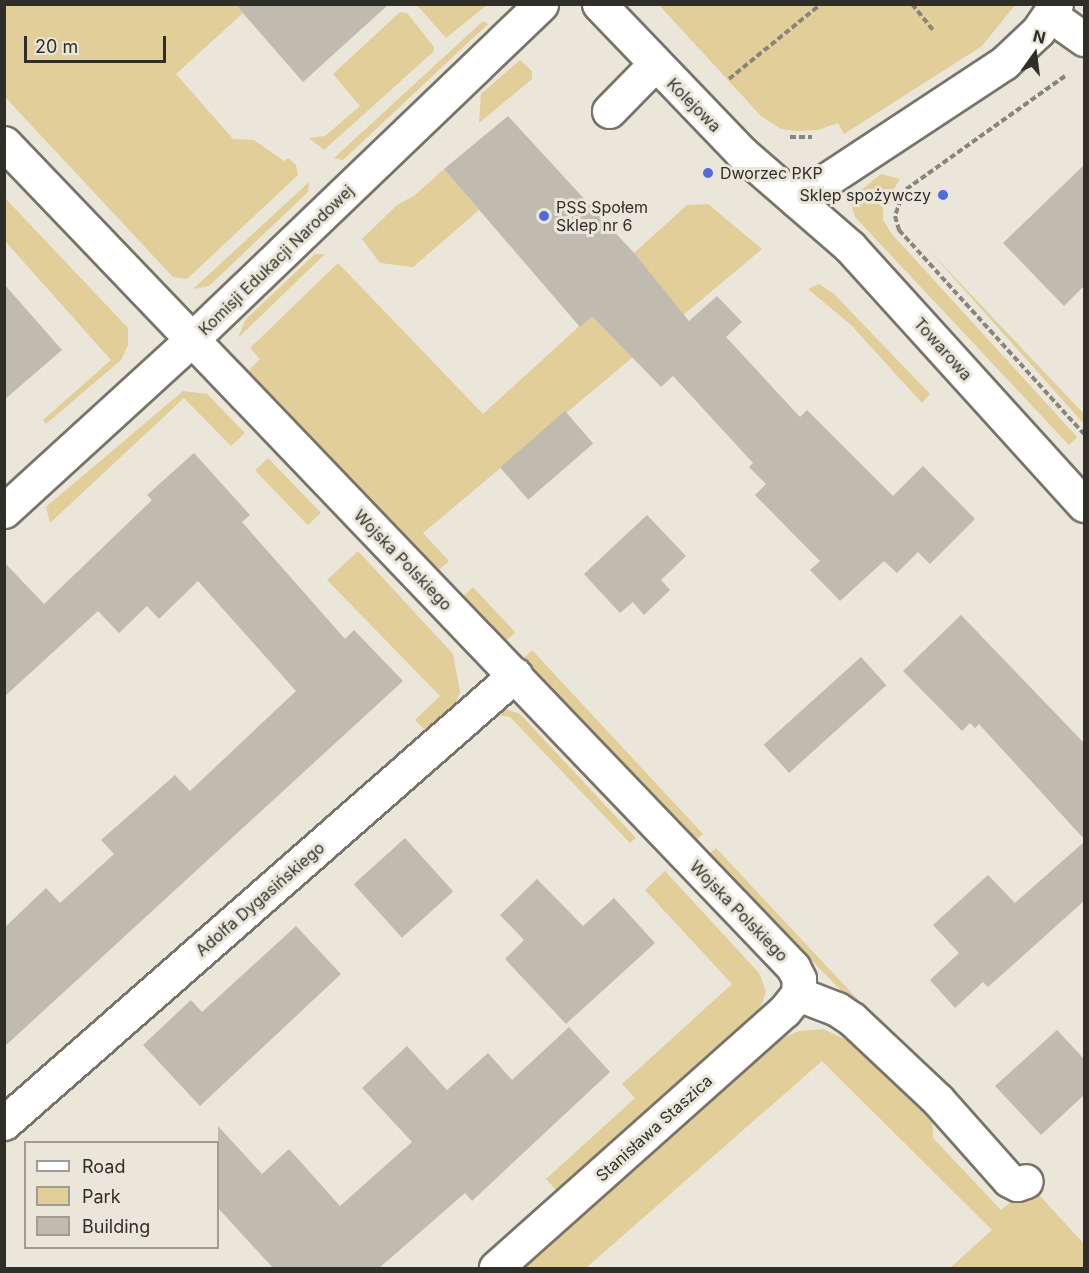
<!DOCTYPE html>
<meta charset="utf-8">
<style>
body{margin:0}
#map{position:relative;width:1089px;height:1273px;overflow:hidden;background:#eae6d9;font-family:Inter,sans-serif}
div>[style]{position:absolute}
.green>*{inset:0;background:#e2ce99;transform-origin:0 0}
.building>*{inset:0;background:#c0bbaf;transform-origin:0 0}
.path>*{height:4px;margin-top:-2px;transform-origin:0;background:repeating-linear-gradient(90deg,#88857d 0 6px,transparent 0 9px)}
.roads{filter:drop-shadow(2px 0 #787469) drop-shadow(-2px 0 #787469) drop-shadow(0 2px #787469) drop-shadow(0 -2px #787469)}
.minor>*{height:33px;margin:-16.5px;padding:0 16.5px;transform-origin:16.5px;border-radius:16.5px;background:#fff}
.dots>*{width:16px;height:16px;translate:-50% -50%;box-sizing:border-box;border:3px solid #eae6d9;border-radius:50%}
span{translate:-50% -50%;white-space:nowrap;text-align:center;line-height:1.15;-webkit-text-stroke:6px #eae6d9;paint-order:stroke}
.street-label{font-size:16px;color:#302e29}
.poi-label{font-size:16px;color:#302e29}
.left{translate:0 -50%;text-align:left}
.right{translate:-100% -50%;text-align:right}
.frame{position:absolute;inset:0;border:6px solid #302e29;pointer-events:none}
.legend{position:absolute;left:24px;top:1141px;width:195px;height:108px;box-sizing:border-box;background:#eae6d9;border:2px solid #a09c93;margin:0;padding:8px 10px;list-style:none;font-size:18px;color:#302e29}
.legend li{display:flex;align-items:center;gap:12px;height:30px}
.legend b{width:30px;border:2px solid #a09c93}
.north{position:absolute;left:1005px;top:24px;width:60px;height:60px;-webkit-text-stroke:4px #eae6d9;paint-order:stroke;rotate:14deg;font-size:16px;font-weight:700;line-height:24px;text-align:center;color:#302e29}
.north::after{content:'';display:block;margin:auto;width:21px;height:27px;background:#302e29;clip-path:polygon(50% 0,100% 100%,50% 72%,0 100%)}
.scale{position:absolute;left:24px;top:36px;width:142px;height:27px;box-sizing:border-box;border:3px solid #302e29;border-top:0;padding-left:8px;font-size:18px;line-height:21px;white-space:nowrap;color:#302e29;-webkit-text-stroke:4px #eae6d9;paint-order:stroke}
</style>
<div id="map">
<div class="green">
<div style="clip-path:polygon(5px 4px,235px 5px,243px 13px,176px 74px,233px 139px,254px 140px,284px 161px,288px 158px,296px 165px,298px 175px,187px 279px,173px 277px,5px 97px)"></div>
<div style="clip-path:polygon(417px 5px,487px 5px,446px 38px)"></div>
<div style="clip-path:polygon(659px 5px,1015px 5px,982px 46px,844px 134px,838px 123px,818px 130px,797px 131px,781px 129px,761px 116px)"></div>
<div style="clip-path:polygon(400px 12px,407px 13px,434px 47px,433px 52px,324px 150px,309px 138px,325px 136px,360px 106px,333px 74px)"></div>
<div style="clip-path:polygon(483px 21px,488px 24px,343px 160px,334px 158px)"></div>
<div style="clip-path:polygon(520px 60px,532px 71px,532px 79px,479px 123px,481px 94px)"></div>
<div style="clip-path:polygon(444px 169px,479px 210px,413px 267px,380px 263px,362px 239px,397px 205px,415px 195px)"></div>
<div style="clip-path:polygon(881px 174px,900px 179px,883px 207px,883px 219px,891px 233px,1077px 437px,1069px 445px,855px 217px,850px 199px)"></div>
<div style="clip-path:polygon(309px 182px,308px 192px,209px 286px,193px 289px)"></div>
<div style="clip-path:polygon(5px 198px,128px 328px,128px 345px,121px 360px,46px 424px,43px 420px,111px 360px,5px 241px)"></div>
<div style="clip-path:polygon(708px 204px,762px 249px,423px 533px,449px 561px,438px 571px,248px 371px,260px 359px,250px 348px,338px 263px,483px 414px,644px 267px,634px 253px,687px 205px)"></div>
<div style="clip-path:polygon(926px 247px,1084px 414px,1084px 424px)"></div>
<div style="clip-path:polygon(315px 254px,325px 254px,238px 338px,246px 319px)"></div>
<div style="clip-path:polygon(819px 284px,834px 294px,930px 394px,922px 403px,851px 325px,808px 289px)"></div>
<div style="clip-path:polygon(183px 391px,207px 394px,245px 433px,231px 446px,184px 398px,50px 523px,46px 507px)"></div>
<div style="left:268px;top:458px;width:76px;height:18px;rotate:46deg"></div>
<div style="clip-path:polygon(358px 551px,453px 654px,460px 692px,456px 703px,425px 730px,415px 720px,440px 696px,327px 580px)"></div>
<div style="left:473px;top:587px;width:62px;height:15px;rotate:47deg"></div>
<div style="clip-path:polygon(532px 650px,703px 834px,696px 840px,523px 659px)"></div>
<div style="clip-path:polygon(497px 706px,520px 714px,636px 838px,630px 843px,510px 717px,491px 714px)"></div>
<div style="clip-path:polygon(716px 848px,934px 1081px,932px 1083px,708px 855px)"></div>
<div style="clip-path:polygon(665px 871px,759px 973px,766px 991px,762px 1004px,752px 1021px,558px 1192px,546px 1179px,635px 1098px,622px 1084px,732px 984px,645px 890px)"></div>
<div style="clip-path:polygon(823px 1029px,847px 1040px,890px 1072px,932px 1115px,933px 1138px,1001px 1210px,1031px 1186px,1084px 1244px,1084px 1268px,950px 1268px,992px 1230px,822px 1061px,586px 1268px,518px 1268px,764px 1046px,799px 1031px)"></div>
</div>
<div class="building">
<div style="clip-path:polygon(235px 4px,389px 4px,303px 82px)"></div>
<div style="clip-path:polygon(508px 116px,634px 253px,689px 321px,717px 296px,742px 322px,726px 337px,800px 417px,807px 410px,893px 496px,923px 466px,975px 519px,930px 564px,918px 552px,897px 573px,884px 561px,840px 601px,810px 570px,820px 561px,755px 495px,766px 484px,749px 467px,753px 463px,673px 376px,661px 387px,592px 316px,580px 327px,444px 169px)"></div>
<div style="clip-path:polygon(1084px 165px,1084px 286px,1064px 306px,1003px 243px)"></div>
<div style="clip-path:polygon(4px 284px,62px 350px,4px 400px)"></div>
<div style="left:565px;top:411px;width:43px;height:86px;rotate:49deg"></div>
<div style="clip-path:polygon(194px 453px,250px 515px,242px 522px,345px 639px,354px 630px,403px 681px,4px 1047px,4px 928px,46px 888px,60px 903px,114px 854px,101px 840px,175px 775px,190px 791px,296px 691px,198px 581px,159px 619px,147px 606px,119px 633px,98px 611px,4px 697px,4px 562px,44px 604px,152px 500px,147px 495px)"></div>
<div style="clip-path:polygon(647px 515px,686px 556px,661px 580px,670px 590px,644px 615px,633px 602px,620px 613px,584px 574px)"></div>
<div style="clip-path:polygon(961px 615px,1084px 743px,1084px 839px,979px 724px,975px 728px,970px 723px,962px 731px,903px 671px)"></div>
<div style="left:861px;top:657px;width:38px;height:131px;rotate:48deg"></div>
<div style="left:405px;top:838px;width:72px;height:69px;rotate:48deg"></div>
<div style="clip-path:polygon(1084px 842px,1084px 901px,988px 987px,983px 982px,955px 1008px,930px 980px,959px 953px,933px 925px,988px 875px,1015px 903px)"></div>
<div style="clip-path:polygon(537px 879px,583px 926px,614px 898px,655px 943px,566px 1024px,505px 959px,524px 940px,500px 915px)"></div>
<div style="clip-path:polygon(296px 926px,341px 974px,200px 1106px,143px 1045px,191px 1000px,202px 1012px)"></div>
<div style="clip-path:polygon(569px 1027px,610px 1072px,472px 1201px,465px 1193px,378px 1269px,274px 1269px,218px 1208px,218px 1126px,262px 1174px,289px 1149px,340px 1206px,412px 1142px,362px 1088px,407px 1046px,447px 1090px,488px 1053px,512px 1080px)"></div>
<div style="clip-path:polygon(1057px 1030px,1084px 1059px,1084px 1095px,1041px 1135px,995px 1086px)"></div>
</div>
<div class="path">
<div style="left:912px;top:4px;width:33px;rotate:51deg"></div>
<div style="left:1065px;top:76px;width:198px;rotate:144.5deg"></div>
<div style="left:904px;top:191px;width:27px;rotate:110deg"></div>
<div style="left:895px;top:216px;width:15px;rotate:74deg"></div>
<div style="left:899px;top:230px;width:275px;rotate:47.8deg"></div>
<div style="left:729px;top:79px;width:119px;rotate:-39.2deg"></div>
<div style="left:790px;top:137px;width:22px"></div>
</div>
<div class="roads">
<div class="minor">
<div style="left:599px;top:4px;width:207px;rotate:46.2deg"></div>
<div style="left:742px;top:153px;width:143px;rotate:41deg"></div>
<div style="left:850px;top:247px;width:348px;rotate:47.8deg"></div>
<div style="left:1050px;top:15px;width:42px;rotate:35.2deg"></div>
<div style="left:609px;top:111px;width:64px;rotate:-45.6deg"></div>
<div style="left:4px;top:143px;width:1141px;rotate:46.24deg"></div>
<div style="left:793px;top:967px;width:13px;rotate:63deg"></div>
<div style="left:799px;top:979px;width:15px;rotate:94deg"></div>
<div style="left:798px;top:994px;width:22px;rotate:129deg"></div>
<div style="left:784px;top:1011px;width:386px;rotate:138.3deg"></div>
<div style="left:796px;top:200px;width:249px;rotate:-33.4deg"></div>
<div style="left:1004px;top:63px;width:47px;rotate:-43.3deg"></div>
<div style="left:1038px;top:31px;width:32px;rotate:-56deg"></div>
<div style="left:4px;top:511px;width:253px;rotate:-42.4deg"></div>
<div style="left:191px;top:340px;width:485px;rotate:-43.8deg"></div>
<div style="left:798px;top:994px;width:42px;rotate:21deg"></div>
<div style="left:837px;top:1009px;width:18px;rotate:34deg"></div>
<div style="left:852px;top:1019px;width:117px;rotate:43.3deg"></div>
<div style="left:937px;top:1099px;width:108px;rotate:48.4deg"></div>
<div style="left:1009px;top:1180px;width:9px;rotate:27deg"></div>
<div style="left:1017px;top:1184px;width:9px;rotate:-18deg"></div>
<div style="left:4px;top:1123px;width:680px;rotate:-41.24deg"></div>
</div>
</div>
<div class="dots">
<div style="left:708px;top:173px;background:#4f6be0"></div>
<div style="left:943px;top:195px;background:#4f6be0"></div>
<div style="left:544px;top:216px;background:#4f6be0"></div>
</div>
<div class="street-label">
<span style="left:694px;top:105px;rotate:45deg">Kolejowa</span>
<span style="left:276px;top:260px;rotate:-44deg">Komisji Edukacji Narodowej</span>
<span style="left:943px;top:349px;rotate:48deg">Towarowa</span>
<span style="left:403px;top:560px;rotate:46deg">Wojska Polskiego</span>
<span style="left:260px;top:899px;rotate:-41deg">Adolfa Dygasińskiego</span>
<span style="left:739px;top:911px;rotate:46deg">Wojska Polskiego</span>
<span style="left:654px;top:1128px;rotate:-42deg">Stanisława Staszica</span>
</div>
<div class="poi-label">
<span class="left" style="left:720px;top:173px">Dworzec PKP</span>
<span class="right" style="left:931px;top:195px">Sklep spożywczy</span>
<span class="left" style="left:556px;top:216px">PSS Społem<br>Sklep nr 6</span>
</div>
<div class="frame"></div>
<ul class="legend">
<li><b style="height:8px;background:#fff"></b>Road</li>
<li><b style="height:16px;background:#e2ce99"></b>Park</li>
<li><b style="height:16px;background:#c0bbaf"></b>Building</li>
</ul>
<div class="north">N</div>
<div class="scale">20 m</div>
</div>
